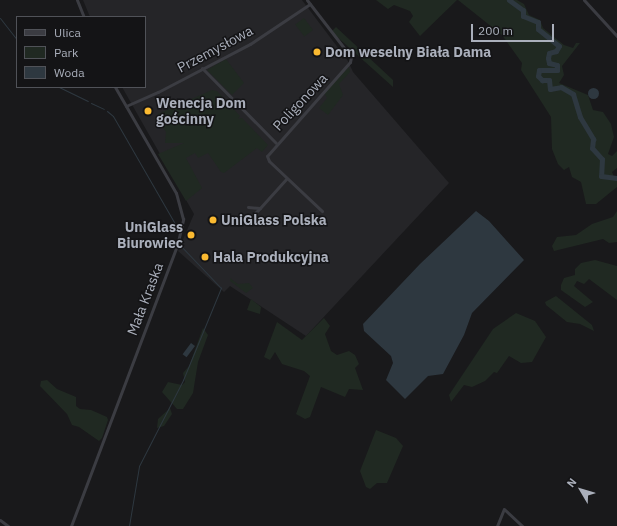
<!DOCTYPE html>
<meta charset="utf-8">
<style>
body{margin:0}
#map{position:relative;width:617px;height:526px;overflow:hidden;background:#19191b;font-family:"IBM Plex Sans",sans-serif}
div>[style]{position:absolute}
.built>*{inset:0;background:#252528}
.green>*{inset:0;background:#202922;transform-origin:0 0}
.water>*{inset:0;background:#2e3840;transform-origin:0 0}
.round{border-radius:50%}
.stream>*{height:1px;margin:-0.5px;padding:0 0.5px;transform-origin:0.5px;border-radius:0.5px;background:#2e3840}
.river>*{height:5px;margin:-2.5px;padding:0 2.5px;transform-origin:2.5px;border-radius:2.5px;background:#2e3840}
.minor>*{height:3px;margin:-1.5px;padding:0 1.5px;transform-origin:1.5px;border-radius:1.5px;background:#3b3c42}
.dots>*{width:11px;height:11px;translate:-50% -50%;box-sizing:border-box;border:2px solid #141416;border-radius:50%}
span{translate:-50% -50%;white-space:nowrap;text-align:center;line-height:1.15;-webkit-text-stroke:3px #141416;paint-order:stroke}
.street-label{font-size:14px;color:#aaafbb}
.poi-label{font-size:14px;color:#aaafbb;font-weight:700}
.left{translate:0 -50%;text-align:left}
.right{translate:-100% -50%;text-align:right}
.legend{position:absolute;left:16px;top:16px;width:130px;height:72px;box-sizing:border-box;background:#141416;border:1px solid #505258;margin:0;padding:5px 7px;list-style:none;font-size:12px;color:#aaafbb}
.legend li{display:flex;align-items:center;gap:8px;height:20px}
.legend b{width:20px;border:1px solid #505258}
.north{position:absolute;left:561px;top:470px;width:40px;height:40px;-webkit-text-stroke:3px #141416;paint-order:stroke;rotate:308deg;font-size:11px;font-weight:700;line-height:16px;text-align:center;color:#aaafbb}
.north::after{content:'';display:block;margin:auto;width:14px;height:18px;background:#aaafbb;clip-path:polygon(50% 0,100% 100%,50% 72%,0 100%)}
.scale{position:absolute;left:471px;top:24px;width:83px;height:18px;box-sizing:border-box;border:2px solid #aaafbb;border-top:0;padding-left:5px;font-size:12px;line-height:14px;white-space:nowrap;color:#aaafbb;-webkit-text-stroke:3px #141416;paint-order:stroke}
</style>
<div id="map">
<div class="built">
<div style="clip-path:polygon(83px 0,302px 0,348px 61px,353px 72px,449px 183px,306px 336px,230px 286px,224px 292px,178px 251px,194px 214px,122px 87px,145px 87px,145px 17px,90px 17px)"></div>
</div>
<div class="green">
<div style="clip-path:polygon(376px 0,457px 0,420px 36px,409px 22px,413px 16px,410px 11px,394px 5px,388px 9px)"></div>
<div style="clip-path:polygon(458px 0,517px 0,524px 4px,529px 15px,540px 20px,543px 28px,564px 45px,573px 48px,576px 43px,580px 43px,562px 66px,564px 75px,559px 83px,588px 95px,593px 110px,603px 112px,611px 124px,614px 137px,608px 154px,612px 156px,617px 151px,617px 168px,612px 172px,615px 179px,617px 178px,617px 187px,596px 204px,586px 204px,581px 182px,572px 177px,569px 167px,564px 170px,558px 164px,552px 149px,551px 117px,521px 70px,522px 63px,502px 35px)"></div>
<div style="left:304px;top:18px;width:15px;height:11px;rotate:53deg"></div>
<div style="clip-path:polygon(336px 27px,393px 80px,393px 87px,335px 35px,332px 31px)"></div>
<div style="clip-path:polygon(226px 59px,244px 83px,232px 95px,207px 70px)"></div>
<div style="clip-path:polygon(349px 67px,350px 72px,339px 84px,343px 95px,328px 115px,319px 108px,327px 98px,324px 93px)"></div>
<div style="clip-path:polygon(212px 90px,217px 91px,240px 116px,238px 119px,242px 118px,268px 145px,262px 152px,257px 148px,224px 173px,221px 172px,208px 153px,198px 158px,195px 153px,186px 158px,202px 188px,186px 201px,158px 154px,184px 143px,165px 143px,166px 132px,159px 122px,158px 114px)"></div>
<div style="clip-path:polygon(617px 211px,617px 242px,609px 243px,603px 239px,554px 251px,552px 246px,557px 237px,576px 235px,592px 224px,613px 217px)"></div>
<div style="clip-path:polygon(595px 260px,617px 266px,617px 300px,589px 279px,584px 284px,577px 281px,574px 286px,593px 302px,585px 307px,561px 290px,561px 285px,564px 278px,575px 275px,575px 269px,581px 263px)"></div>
<div style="clip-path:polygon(230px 278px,238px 284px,249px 283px,253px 288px,246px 293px,230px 281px)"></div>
<div style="clip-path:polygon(556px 296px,592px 325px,594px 331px,580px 324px,567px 322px,546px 305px,545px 302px)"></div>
<div style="clip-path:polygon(251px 299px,261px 307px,260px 314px,247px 310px)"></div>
<div style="clip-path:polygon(516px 313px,535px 321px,546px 337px,532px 362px,521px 363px,509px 356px,497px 373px,494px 372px,485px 381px,472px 387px,464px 385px,451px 402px,449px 395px,493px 329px)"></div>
<div style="clip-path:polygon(324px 318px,330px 326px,325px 334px,331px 351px,337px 355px,349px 351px,355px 355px,359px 364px,355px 368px,363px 390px,349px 389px,345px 397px,321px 387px,310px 417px,305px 419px,296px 414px,310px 376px,304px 371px,282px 364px,275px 352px,270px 360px,264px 357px,277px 322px,302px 340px)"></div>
<div style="clip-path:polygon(203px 328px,208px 335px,198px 362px,193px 393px,183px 409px,177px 409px,162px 392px,168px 382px,182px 385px,185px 382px,183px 373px,189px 366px)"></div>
<div style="clip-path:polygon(47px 380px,57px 389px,76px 397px,76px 406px,80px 409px,91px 410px,107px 417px,108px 420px,102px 438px,99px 441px,79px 427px,72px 425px,67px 414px,40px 386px,41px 381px)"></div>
<div style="clip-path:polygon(170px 408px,172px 414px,164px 426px,157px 428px,158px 419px)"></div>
<div style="clip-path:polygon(376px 430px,396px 438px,403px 446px,387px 483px,377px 483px,370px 489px,366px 487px,360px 471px)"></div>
</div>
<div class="water">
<div class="round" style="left:587.5px;top:87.5px;width:11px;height:11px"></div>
<div style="clip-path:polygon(476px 211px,489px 221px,524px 260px,472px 313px,464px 335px,443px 374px,428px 376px,405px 399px,386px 380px,393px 363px,391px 356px,364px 331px,363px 324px,420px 264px)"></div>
<div style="left:191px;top:343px;width:5px;height:14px;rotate:37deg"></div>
</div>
<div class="stream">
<div style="left:0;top:18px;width:28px;rotate:52deg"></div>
<div style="left:59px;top:87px;width:32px;rotate:26deg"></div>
<div style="left:91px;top:103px;width:14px;rotate:25deg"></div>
<div style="left:107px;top:111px;width:8px;rotate:40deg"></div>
<div style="left:113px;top:116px;width:133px;rotate:60.1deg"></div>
<div style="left:129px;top:526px;width:61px;rotate:-80.5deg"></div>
<div style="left:139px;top:466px;width:97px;rotate:-62.9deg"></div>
<div style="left:183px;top:380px;width:100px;rotate:-67.6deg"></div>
<div style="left:221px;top:288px;width:61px;rotate:-133.7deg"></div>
</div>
<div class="river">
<div style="left:509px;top:0;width:17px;rotate:36deg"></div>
<div style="left:523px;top:10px;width:6px;rotate:90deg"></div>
<div style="left:523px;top:16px;width:16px;rotate:22deg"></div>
<div style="left:538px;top:22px;width:7px;rotate:90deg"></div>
<div style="left:538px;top:29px;width:27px;rotate:39deg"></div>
<div style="left:559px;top:46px;width:6px;rotate:121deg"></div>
<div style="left:556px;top:51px;width:7px;rotate:164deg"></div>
<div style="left:549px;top:53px;width:5px;rotate:101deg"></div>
<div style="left:548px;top:58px;width:5px;rotate:79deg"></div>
<div style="left:549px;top:63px;width:8px;rotate:14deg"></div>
<div style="left:557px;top:65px;width:5px;rotate:90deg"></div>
<div style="left:557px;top:70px;width:18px;rotate:180deg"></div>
<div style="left:539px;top:70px;width:6px;rotate:99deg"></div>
<div style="left:538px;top:76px;width:6px;rotate:45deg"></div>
<div style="left:542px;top:80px;width:7px"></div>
<div style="left:549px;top:80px;width:9px;rotate:84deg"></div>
<div style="left:550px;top:89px;width:11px;rotate:-10deg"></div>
<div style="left:561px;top:87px;width:14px;rotate:30deg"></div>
<div style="left:573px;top:94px;width:24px;rotate:73deg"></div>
<div style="left:580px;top:117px;width:26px;rotate:59deg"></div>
<div style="left:593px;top:139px;width:9px;rotate:96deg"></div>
<div style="left:592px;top:148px;width:15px;rotate:48deg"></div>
<div style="left:602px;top:159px;width:17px;rotate:93deg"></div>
<div style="left:601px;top:176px;width:16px;rotate:7deg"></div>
</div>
<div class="minor">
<div style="left:77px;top:0;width:18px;rotate:68deg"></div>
<div style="left:307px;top:0;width:72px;rotate:52.3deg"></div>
<div style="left:351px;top:57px;width:5px;rotate:101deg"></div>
<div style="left:350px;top:62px;width:125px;rotate:131.4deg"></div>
<div style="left:267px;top:156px;width:5px;rotate:68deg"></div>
<div style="left:269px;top:161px;width:73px;rotate:43.3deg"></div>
<div style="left:584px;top:0;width:49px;rotate:47.5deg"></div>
<div style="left:202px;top:68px;width:105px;rotate:45.4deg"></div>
<div style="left:126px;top:106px;width:35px;rotate:-24deg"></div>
<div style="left:158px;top:92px;width:104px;rotate:-27.6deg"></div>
<div style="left:250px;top:44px;width:72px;rotate:-33.7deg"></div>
<div style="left:248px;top:207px;width:12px;rotate:5deg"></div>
<div style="left:260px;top:208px;width:40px;rotate:-48deg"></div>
<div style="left:254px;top:214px;width:8px;rotate:-45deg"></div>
<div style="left:0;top:520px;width:10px;rotate:37deg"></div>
<div style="left:71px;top:526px;width:299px;rotate:-69.3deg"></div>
<div style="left:177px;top:246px;width:28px;rotate:-77deg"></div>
<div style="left:183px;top:219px;width:27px;rotate:-105deg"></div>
<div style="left:176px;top:193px;width:122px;rotate:-119.9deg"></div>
<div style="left:497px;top:526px;width:18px;rotate:-68deg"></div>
<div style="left:504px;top:509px;width:25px;rotate:43deg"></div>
</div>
<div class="dots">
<div style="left:317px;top:52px;background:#fbba31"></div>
<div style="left:148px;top:111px;background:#fbba31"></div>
<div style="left:213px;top:220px;background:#fbba31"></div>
<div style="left:191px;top:235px;background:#fbba31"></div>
<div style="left:205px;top:257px;background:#fbba31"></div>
</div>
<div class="street-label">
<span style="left:215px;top:49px;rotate:-28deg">Przemysłowa</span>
<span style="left:300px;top:102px;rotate:-47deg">Poligonowa</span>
<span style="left:145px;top:299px;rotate:-69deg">Mała Kraska</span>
</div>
<div class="poi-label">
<span class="left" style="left:325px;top:52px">Dom weselny Biała Dama</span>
<span class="left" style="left:156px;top:111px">Wenecja Dom<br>gościnny</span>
<span class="left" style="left:221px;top:220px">UniGlass Polska</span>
<span class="right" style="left:183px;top:235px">UniGlass<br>Biurowiec</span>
<span class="left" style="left:213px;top:257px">Hala Produkcyjna</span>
</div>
<ul class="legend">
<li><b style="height:5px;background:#3b3c42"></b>Ulica</li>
<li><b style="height:11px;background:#202922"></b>Park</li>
<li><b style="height:11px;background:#2e3840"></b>Woda</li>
</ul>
<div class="north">N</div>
<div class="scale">200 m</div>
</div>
